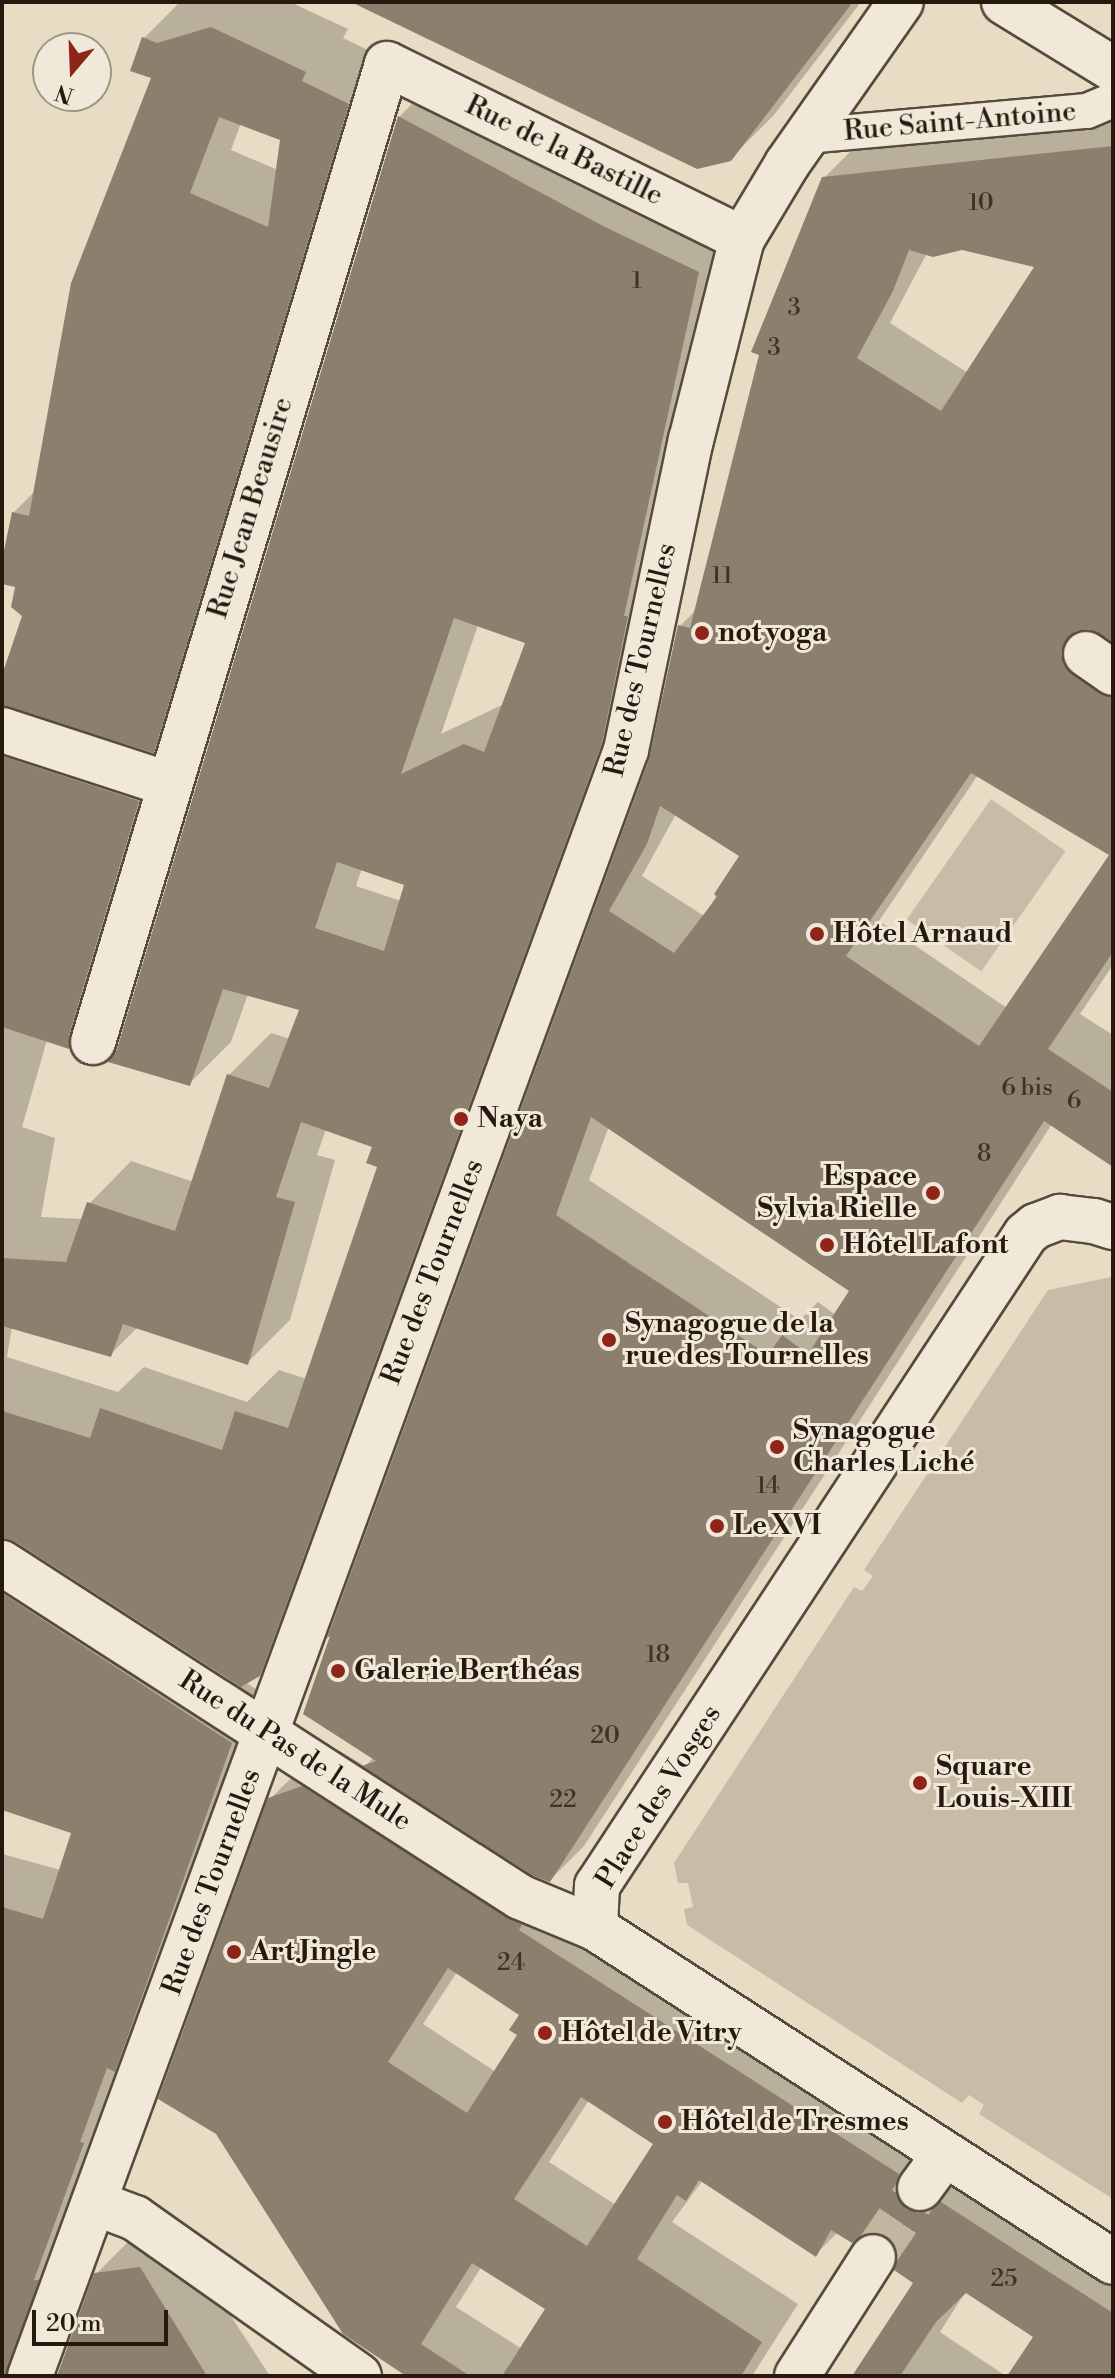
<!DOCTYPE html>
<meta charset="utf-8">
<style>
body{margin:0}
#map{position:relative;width:1115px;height:2378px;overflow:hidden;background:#e8ddc4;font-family:"Libre Bodoni",serif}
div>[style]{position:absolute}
.green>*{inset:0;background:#c7bca5;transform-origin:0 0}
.shadow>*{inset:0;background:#0003}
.building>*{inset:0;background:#8c7f6d}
.minor-tunnel>*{height:44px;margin-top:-22px;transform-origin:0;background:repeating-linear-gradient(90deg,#c2b6a0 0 44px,transparent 0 66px)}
.roads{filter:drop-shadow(2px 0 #584a3c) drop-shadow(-2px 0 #584a3c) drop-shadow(0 2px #584a3c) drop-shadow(0 -2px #584a3c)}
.pedestrian>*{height:34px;margin:-17px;padding:0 17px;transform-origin:17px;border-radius:17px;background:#f0e9d9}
.minor>*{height:44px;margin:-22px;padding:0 22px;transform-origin:22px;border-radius:22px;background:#f0e9d9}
.tertiary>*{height:44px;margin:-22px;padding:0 22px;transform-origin:22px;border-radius:22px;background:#f0e9d9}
.dots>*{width:22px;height:22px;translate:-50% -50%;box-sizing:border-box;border:4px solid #f0e9d9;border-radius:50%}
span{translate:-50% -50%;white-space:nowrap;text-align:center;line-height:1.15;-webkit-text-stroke:6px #f0e9d9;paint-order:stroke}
.number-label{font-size:24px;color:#413226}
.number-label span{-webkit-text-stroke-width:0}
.street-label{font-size:28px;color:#28190f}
.poi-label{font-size:28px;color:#28190f;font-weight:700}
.left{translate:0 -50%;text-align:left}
.right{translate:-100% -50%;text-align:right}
.frame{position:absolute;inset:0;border:4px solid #28190f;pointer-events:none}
.north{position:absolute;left:32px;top:32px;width:80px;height:80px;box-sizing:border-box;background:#f0e9d9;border:2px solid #a09688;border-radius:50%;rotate:199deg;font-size:22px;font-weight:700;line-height:32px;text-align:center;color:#28190f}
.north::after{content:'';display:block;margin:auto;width:28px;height:36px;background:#8f2418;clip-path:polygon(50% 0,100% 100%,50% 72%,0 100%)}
.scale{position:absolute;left:32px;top:2310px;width:136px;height:36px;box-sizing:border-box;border:4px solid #28190f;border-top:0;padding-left:10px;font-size:24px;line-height:28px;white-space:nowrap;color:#28190f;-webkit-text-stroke:6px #f0e9d9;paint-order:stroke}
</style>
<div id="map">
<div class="green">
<div style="left:991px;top:799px;width:91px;height:147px;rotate:35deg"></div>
<div style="clip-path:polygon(1111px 1277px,1113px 1278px,1113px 2199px,979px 2114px,984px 2105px,969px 2095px,962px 2103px,687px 1925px,684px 1909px,693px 1907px,688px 1883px,678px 1883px,674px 1863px,854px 1587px,862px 1591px,873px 1576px,864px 1570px,1048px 1290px)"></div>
</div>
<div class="shadow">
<div style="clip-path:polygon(evenodd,180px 2px,290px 2px,348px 29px,343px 38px,391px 61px,196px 708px,154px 750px,180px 759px,111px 1005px,69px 1047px,47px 1040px,22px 1127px,55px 1138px,41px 1217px,83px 1219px,89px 1204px,131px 1161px,194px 1182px,229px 1075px,271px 1033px,290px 1039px,302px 1009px,248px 994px,231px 1042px,189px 1084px,119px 1050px,399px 117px,441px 75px,740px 230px,665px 574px,302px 1631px,259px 1674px,245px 1682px,273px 1700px,23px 2376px,2px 2376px,2px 1854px,61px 1870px,73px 1832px,2px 1809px,2px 738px,29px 710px,2px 704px,2px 690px,25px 615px,17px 586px,2px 582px,2px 571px,13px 513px,36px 490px,154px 77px,144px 38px,180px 2px,241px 123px,282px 139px,278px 170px,231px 150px,241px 123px,180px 2px,478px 625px,528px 642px,504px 704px,441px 734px,478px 625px,180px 2px,362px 868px,406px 883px,401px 901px,356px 886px,362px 868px,180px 2px,326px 1129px,375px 1146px,380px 1166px,307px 1379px,279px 1370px,247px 1402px,144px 1367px,118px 1392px,7px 1357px,12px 1327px,111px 1354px,138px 1327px,248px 1362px,290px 1320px,335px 1160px,317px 1155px,326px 1129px)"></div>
<div style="clip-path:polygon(355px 2px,861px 2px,774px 115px,730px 159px)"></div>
<div style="clip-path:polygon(evenodd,1113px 116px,1113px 965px,1080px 1014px,1113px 1035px,1113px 1164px,1052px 1124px,584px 1846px,548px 1882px,557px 1888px,554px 1893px,1113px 2253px,1113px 2376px,1010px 2376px,1035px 2336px,966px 2291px,940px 2332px,1006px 2376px,855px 2376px,916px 2282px,900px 2259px,897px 2245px,887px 2234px,875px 2230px,838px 2232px,816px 2254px,703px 2180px,672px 2222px,798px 2304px,752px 2376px,407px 2376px,270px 1799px,307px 1762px,340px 1751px,365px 1766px,374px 1757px,305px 1713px,651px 759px,680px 626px,697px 609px,824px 178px,859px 143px,1113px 116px,962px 248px,1037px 266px,968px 373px,890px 323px,927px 253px,962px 248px,1113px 116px,978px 775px,1112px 855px,1007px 1008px,879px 921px,978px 775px,1113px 116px,676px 814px,741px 855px,704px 916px,642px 876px,676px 814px,1113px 116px,609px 1126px,852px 1290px,836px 1315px,818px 1302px,800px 1320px,589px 1180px,609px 1126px,1113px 116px,457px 1972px,521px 2015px,520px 2035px,496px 2072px,423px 2024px,457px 1972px,1113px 116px,589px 2100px,656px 2143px,616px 2205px,549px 2162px,589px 2100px,1113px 116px,482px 2266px,548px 2309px,522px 2349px,456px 2307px,482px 2266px)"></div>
<div style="clip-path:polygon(176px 2232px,270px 2376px,59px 2376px,96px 2274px,133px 2237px)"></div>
</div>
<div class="building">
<div style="clip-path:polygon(351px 2px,853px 2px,731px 161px,697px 169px)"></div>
<div style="clip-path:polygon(evenodd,211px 27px,306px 72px,302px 81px,349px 104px,154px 753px,2px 706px,2px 675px,22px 616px,11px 607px,15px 587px,2px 584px,2px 560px,12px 512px,29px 516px,71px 283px,151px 78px,130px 71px,142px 37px,157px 43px,211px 27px,219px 117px,280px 140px,268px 227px,190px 193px,219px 117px)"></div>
<div style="clip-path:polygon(evenodd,398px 116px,605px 227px,699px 272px,624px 616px,628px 616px,602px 743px,260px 1676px,241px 1687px,16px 1542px,2px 1538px,2px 1411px,90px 1438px,100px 1408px,222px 1450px,235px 1411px,288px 1428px,377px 1167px,366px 1163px,372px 1147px,301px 1122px,276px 1197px,295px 1202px,248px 1365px,123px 1324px,111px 1357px,2px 1326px,2px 1258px,66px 1262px,87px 1202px,175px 1231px,227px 1074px,269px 1088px,299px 1010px,223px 989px,190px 1086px,108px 1062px,117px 1049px,398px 116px,454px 618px,525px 643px,484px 752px,464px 744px,401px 774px,454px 618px,398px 116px,337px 862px,404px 885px,384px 951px,315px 928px,337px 862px)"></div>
<div style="clip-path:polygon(evenodd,1113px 146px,1113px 642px,1089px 629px,1076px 631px,1066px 639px,1061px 653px,1064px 665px,1072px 674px,1099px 693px,1113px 698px,1113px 952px,1048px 1049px,1113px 1092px,1113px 1167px,1044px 1121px,550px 1882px,532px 1875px,362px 1766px,376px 1761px,303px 1714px,330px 1636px,327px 1638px,649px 759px,678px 625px,690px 628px,759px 355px,751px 352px,822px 177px,1113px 146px,909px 250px,933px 257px,962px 250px,1034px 267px,941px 411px,857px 358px,893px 291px,909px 250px,1113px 146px,971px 773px,1109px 855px,979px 1046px,846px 956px,971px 773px,1113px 146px,660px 806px,739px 856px,714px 894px,717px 897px,674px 953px,609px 911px,647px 844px,660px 806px,1113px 146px,591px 1117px,849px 1291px,808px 1354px,782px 1335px,768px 1355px,556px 1215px,591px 1117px)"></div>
<div style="clip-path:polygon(2px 756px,139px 801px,69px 1035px,69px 1049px,2px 1027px)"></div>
<div style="clip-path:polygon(2px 1593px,232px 1743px,115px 2072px,107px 2068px,80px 2142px,84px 2143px,34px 2280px,39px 2280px,6px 2376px,2px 2376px,2px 1907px,43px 1919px,71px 1833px,2px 1810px)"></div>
<div style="clip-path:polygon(evenodd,302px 1786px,522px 1925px,519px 1930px,899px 2174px,895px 2186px,897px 2197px,906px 2209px,918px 2213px,929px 2211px,941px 2202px,1113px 2313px,1113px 2376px,1007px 2376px,1033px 2337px,966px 2293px,936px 2322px,900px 2376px,852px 2376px,913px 2283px,894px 2270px,898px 2257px,895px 2245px,887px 2236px,875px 2232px,862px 2235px,852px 2243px,831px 2230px,816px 2257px,699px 2180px,686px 2201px,677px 2195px,637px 2259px,762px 2342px,741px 2376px,502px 2376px,545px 2309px,472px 2263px,421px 2344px,470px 2376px,406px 2376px,343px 2334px,216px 2134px,158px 2099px,268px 1798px,302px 1786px,448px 1968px,519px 2015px,509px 2030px,517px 2035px,467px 2113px,388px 2062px,448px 1968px,302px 1786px,581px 2097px,653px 2144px,587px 2246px,514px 2199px,581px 2097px)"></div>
<div style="clip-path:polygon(140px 2267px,207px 2376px,57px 2376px,94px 2273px)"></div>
</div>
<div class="minor-tunnel">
<div style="left:873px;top:2257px;width:83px;rotate:-55.7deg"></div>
</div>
<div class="roads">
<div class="pedestrian">
<div style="left:806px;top:136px;width:282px;rotate:-5.1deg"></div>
<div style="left:1087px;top:111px;width:28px;rotate:-23deg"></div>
</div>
<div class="minor">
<div style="left:1004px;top:2px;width:128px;rotate:31.6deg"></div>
<div style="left:1086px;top:654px;width:33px;rotate:35deg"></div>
<div style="left:2px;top:730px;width:175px;rotate:18deg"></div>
<div style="left:93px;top:1042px;width:1021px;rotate:-73.27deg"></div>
<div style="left:387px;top:64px;width:396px;rotate:26.2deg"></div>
<div style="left:595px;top:1928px;width:42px;rotate:-87.3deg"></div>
<div style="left:597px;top:1886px;width:780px;rotate:-56.66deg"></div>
<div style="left:1026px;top:1234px;width:13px;rotate:-39deg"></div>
<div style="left:1036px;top:1226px;width:26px;rotate:-21deg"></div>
<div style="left:1060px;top:1217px;width:34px;rotate:7deg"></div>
<div style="left:1094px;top:1221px;width:20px;rotate:18deg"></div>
<div style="left:920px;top:2188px;width:42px;rotate:-53.7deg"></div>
<div style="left:95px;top:2203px;width:43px;rotate:20.6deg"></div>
<div style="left:135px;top:2218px;width:274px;rotate:35.2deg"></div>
<div style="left:30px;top:2376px;width:1732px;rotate:-69.87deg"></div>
<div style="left:626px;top:750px;width:317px;rotate:-78.2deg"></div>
<div style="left:691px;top:440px;width:207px;rotate:-75.8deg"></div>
<div style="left:742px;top:239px;width:87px;rotate:-59deg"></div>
<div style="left:787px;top:164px;width:198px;rotate:-54.9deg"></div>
<div style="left:797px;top:2376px;width:141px;rotate:-57.4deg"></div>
</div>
<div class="tertiary">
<div style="left:2px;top:1563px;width:616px;rotate:32.81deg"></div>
<div style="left:520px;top:1897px;width:81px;rotate:22.5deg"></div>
<div style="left:595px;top:1928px;width:616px;rotate:32.81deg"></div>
</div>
</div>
<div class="dots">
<div style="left:702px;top:633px;background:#8f2418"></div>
<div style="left:817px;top:934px;background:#8f2418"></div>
<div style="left:461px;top:1119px;background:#8f2418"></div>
<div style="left:933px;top:1193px;background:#8f2418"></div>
<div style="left:827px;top:1245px;background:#8f2418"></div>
<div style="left:609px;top:1340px;background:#8f2418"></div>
<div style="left:777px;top:1447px;background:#8f2418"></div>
<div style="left:717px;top:1526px;background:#8f2418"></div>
<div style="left:338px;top:1671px;background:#8f2418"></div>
<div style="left:920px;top:1783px;background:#8f2418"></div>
<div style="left:234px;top:1952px;background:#8f2418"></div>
<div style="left:545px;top:2033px;background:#8f2418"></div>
<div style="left:665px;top:2122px;background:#8f2418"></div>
</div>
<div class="number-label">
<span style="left:981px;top:204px">10</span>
<span style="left:637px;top:282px">1</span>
<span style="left:794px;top:309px">3</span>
<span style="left:774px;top:349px">3</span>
<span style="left:722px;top:577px">11</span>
<span style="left:1027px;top:1089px">6 bis</span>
<span style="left:1074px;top:1102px">6</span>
<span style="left:984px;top:1155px">8</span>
<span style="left:768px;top:1487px">14</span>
<span style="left:658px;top:1656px">18</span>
<span style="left:605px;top:1737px">20</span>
<span style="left:563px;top:1801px">22</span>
<span style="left:511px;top:1964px">24</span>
<span style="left:1004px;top:2280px">25</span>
</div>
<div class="street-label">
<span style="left:960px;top:122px;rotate:-5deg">Rue Saint-Antoine</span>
<span style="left:564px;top:151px;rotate:26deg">Rue de la Bastille</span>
<span style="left:251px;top:508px;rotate:-73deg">Rue Jean Beausire</span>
<span style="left:641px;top:660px;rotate:-77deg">Rue des Tournelles</span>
<span style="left:433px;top:1272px;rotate:-69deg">Rue des Tournelles</span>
<span style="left:295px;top:1751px;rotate:33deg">Rue du Pas de la Mule</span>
<span style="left:659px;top:1797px;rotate:-58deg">Place des Vosges</span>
<span style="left:212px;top:1882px;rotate:-70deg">Rue des Tournelles</span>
</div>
<div class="poi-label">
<span class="left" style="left:718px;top:633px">not yoga</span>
<span class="left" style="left:833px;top:934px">Hôtel Arnaud</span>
<span class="left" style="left:477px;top:1119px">Naya</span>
<span class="right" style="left:917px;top:1193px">Espace<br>Sylvia Rielle</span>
<span class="left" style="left:843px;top:1245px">Hôtel Lafont</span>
<span class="left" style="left:625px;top:1340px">Synagogue de la<br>rue des Tournelles</span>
<span class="left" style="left:793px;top:1447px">Synagogue<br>Charles Liché</span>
<span class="left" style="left:733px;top:1526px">Le XVI</span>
<span class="left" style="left:354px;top:1671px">Galerie Berthéas</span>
<span class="left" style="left:936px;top:1783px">Square<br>Louis-XIII</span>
<span class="left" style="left:250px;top:1952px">Art Jingle</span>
<span class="left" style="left:561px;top:2033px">Hôtel de Vitry</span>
<span class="left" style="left:681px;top:2122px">Hôtel de Tresmes</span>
</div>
<div class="frame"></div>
<div class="north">N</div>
<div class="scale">20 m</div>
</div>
